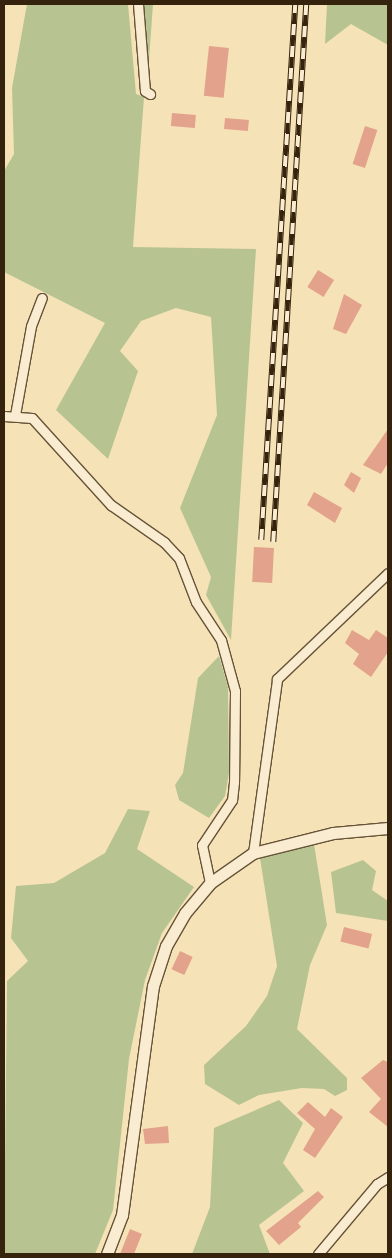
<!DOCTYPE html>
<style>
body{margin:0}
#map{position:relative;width:392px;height:1258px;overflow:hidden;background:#f6e2b7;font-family:"IM FELL Great Primer",serif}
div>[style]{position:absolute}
.green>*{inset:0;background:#b7c492}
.building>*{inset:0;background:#e3a28c;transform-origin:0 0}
.roads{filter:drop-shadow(1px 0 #665338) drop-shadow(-1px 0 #665338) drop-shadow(0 1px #665338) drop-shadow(0 -1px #665338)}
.minor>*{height:9px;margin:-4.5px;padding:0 4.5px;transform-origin:4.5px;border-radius:4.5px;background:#f9ecd0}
.tertiary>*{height:11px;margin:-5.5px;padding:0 5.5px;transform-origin:5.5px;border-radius:5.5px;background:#f9ecd0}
.rail>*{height:5.5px;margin-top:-2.75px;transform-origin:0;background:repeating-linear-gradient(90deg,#f9ecd0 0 11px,#36230d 0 22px);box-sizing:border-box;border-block:1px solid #36230d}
span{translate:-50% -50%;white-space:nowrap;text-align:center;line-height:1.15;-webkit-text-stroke:4.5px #f9ecd0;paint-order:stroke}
.frame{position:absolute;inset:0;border:5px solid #36230d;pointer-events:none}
</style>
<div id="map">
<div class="green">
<div style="clip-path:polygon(27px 4px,128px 4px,136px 94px,144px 97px,133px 247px,256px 249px,231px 640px,206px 595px,211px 577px,180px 508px,217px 415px,211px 317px,176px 308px,141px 321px,120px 351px,138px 371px,108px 459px,56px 410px,105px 323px,4px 272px,4px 171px,14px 154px,12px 88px)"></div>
<div style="clip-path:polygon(143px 4px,153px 4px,148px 74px)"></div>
<div style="clip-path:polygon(327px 4px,388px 4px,388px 45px,351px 24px,325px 44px)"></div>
<div style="clip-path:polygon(219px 656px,228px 687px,229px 773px,225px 796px,209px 818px,179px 800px,175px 785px,183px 773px,198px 678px)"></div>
<div style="clip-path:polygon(128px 809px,150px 811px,137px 849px,194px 887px,162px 933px,145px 980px,129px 1059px,113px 1210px,95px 1254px,4px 1254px,7px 981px,28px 961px,11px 938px,16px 886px,54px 883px,105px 853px)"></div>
<div style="clip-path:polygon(314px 844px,327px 925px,310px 965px,297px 1029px,347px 1078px,347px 1090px,335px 1096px,324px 1089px,302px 1088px,259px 1095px,239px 1105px,205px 1084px,204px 1065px,246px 1026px,267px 996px,277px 966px,260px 858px)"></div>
<div style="clip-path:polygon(363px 860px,376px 871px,372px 890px,388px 901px,388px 921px,336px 913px,331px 872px)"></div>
<div style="clip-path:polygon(279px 1100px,303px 1123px,283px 1163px,304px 1191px,259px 1225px,270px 1254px,192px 1254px,210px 1207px,214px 1128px)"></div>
</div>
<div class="building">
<div style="left:209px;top:46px;width:20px;height:50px;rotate:6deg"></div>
<div style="left:172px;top:113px;width:24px;height:13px;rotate:5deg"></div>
<div style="left:225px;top:118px;width:24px;height:11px;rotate:5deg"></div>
<div style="left:365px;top:126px;width:13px;height:40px;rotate:18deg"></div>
<div style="left:318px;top:270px;width:19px;height:20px;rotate:32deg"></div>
<div style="clip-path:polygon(344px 294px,362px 305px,346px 334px,333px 329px)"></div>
<div style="clip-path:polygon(388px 429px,388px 463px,381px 474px,363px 465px)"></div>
<div style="clip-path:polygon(351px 472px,361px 478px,354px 493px,344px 485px)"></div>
<div style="clip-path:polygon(314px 492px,342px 508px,335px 523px,307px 505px)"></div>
<div style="left:254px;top:547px;width:20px;height:35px;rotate:3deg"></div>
<div style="clip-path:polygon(352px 630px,369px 640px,376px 630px,388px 638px,388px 652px,371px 677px,353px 664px,359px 654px,345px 643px)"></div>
<div style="left:344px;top:927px;width:29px;height:15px;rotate:14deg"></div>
<div style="left:180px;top:951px;width:14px;height:20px;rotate:25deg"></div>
<div style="clip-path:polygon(383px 1060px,388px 1062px,388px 1127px,369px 1112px,381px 1099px,361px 1078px)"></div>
<div style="clip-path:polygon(308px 1102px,325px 1117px,331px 1108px,343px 1117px,315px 1158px,303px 1150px,315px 1129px,297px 1113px)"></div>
<div style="clip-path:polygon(168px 1126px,169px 1143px,145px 1144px,143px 1129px)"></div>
<div style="clip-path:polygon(318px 1191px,324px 1197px,298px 1223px,301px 1227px,279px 1245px,266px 1231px)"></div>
<div style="clip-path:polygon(130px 1229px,142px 1234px,134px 1254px,120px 1254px)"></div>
</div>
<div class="roads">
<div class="minor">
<div style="left:138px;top:4px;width:87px;rotate:85.4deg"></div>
<div style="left:145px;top:91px;width:6px;rotate:31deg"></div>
<div style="left:15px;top:415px;width:90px;rotate:-79.8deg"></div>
<div style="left:31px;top:326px;width:30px;rotate:-69deg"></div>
<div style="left:4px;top:416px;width:28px;rotate:4deg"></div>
<div style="left:32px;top:418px;width:118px;rotate:47.8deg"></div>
<div style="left:111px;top:505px;width:65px;rotate:34.9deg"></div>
<div style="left:164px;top:542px;width:22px;rotate:47deg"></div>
<div style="left:179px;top:558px;width:47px;rotate:68.9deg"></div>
<div style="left:196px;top:602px;width:45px;rotate:56.7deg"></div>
<div style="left:221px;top:640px;width:53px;rotate:74.6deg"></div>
<div style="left:235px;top:691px;width:91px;rotate:90.6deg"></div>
<div style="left:234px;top:782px;width:18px;rotate:96deg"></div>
<div style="left:232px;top:800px;width:54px;rotate:123.7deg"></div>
<div style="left:202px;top:845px;width:39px;rotate:78deg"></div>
<div style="left:253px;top:853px;width:176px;rotate:-82.1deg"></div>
<div style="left:277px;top:679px;width:153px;rotate:-43.7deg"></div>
<div style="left:318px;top:1254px;width:92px;rotate:-49.9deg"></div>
<div style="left:377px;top:1184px;width:13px;rotate:-32deg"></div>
</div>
<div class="tertiary">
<div style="left:107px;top:1254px;width:42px;rotate:-69deg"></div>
<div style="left:122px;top:1215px;width:231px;rotate:-82.3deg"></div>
<div style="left:153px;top:986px;width:42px;rotate:-72deg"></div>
<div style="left:166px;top:946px;width:38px;rotate:-60deg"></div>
<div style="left:185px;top:913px;width:39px;rotate:-50deg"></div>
<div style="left:210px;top:883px;width:52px;rotate:-34.9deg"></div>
<div style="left:253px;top:853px;width:82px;rotate:-14deg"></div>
<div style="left:333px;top:833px;width:55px;rotate:-5.2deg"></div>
</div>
</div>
<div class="rail">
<div style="left:261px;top:540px;width:537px;rotate:-86.37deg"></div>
<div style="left:273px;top:542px;width:539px;rotate:-86.49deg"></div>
</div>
<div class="frame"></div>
</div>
